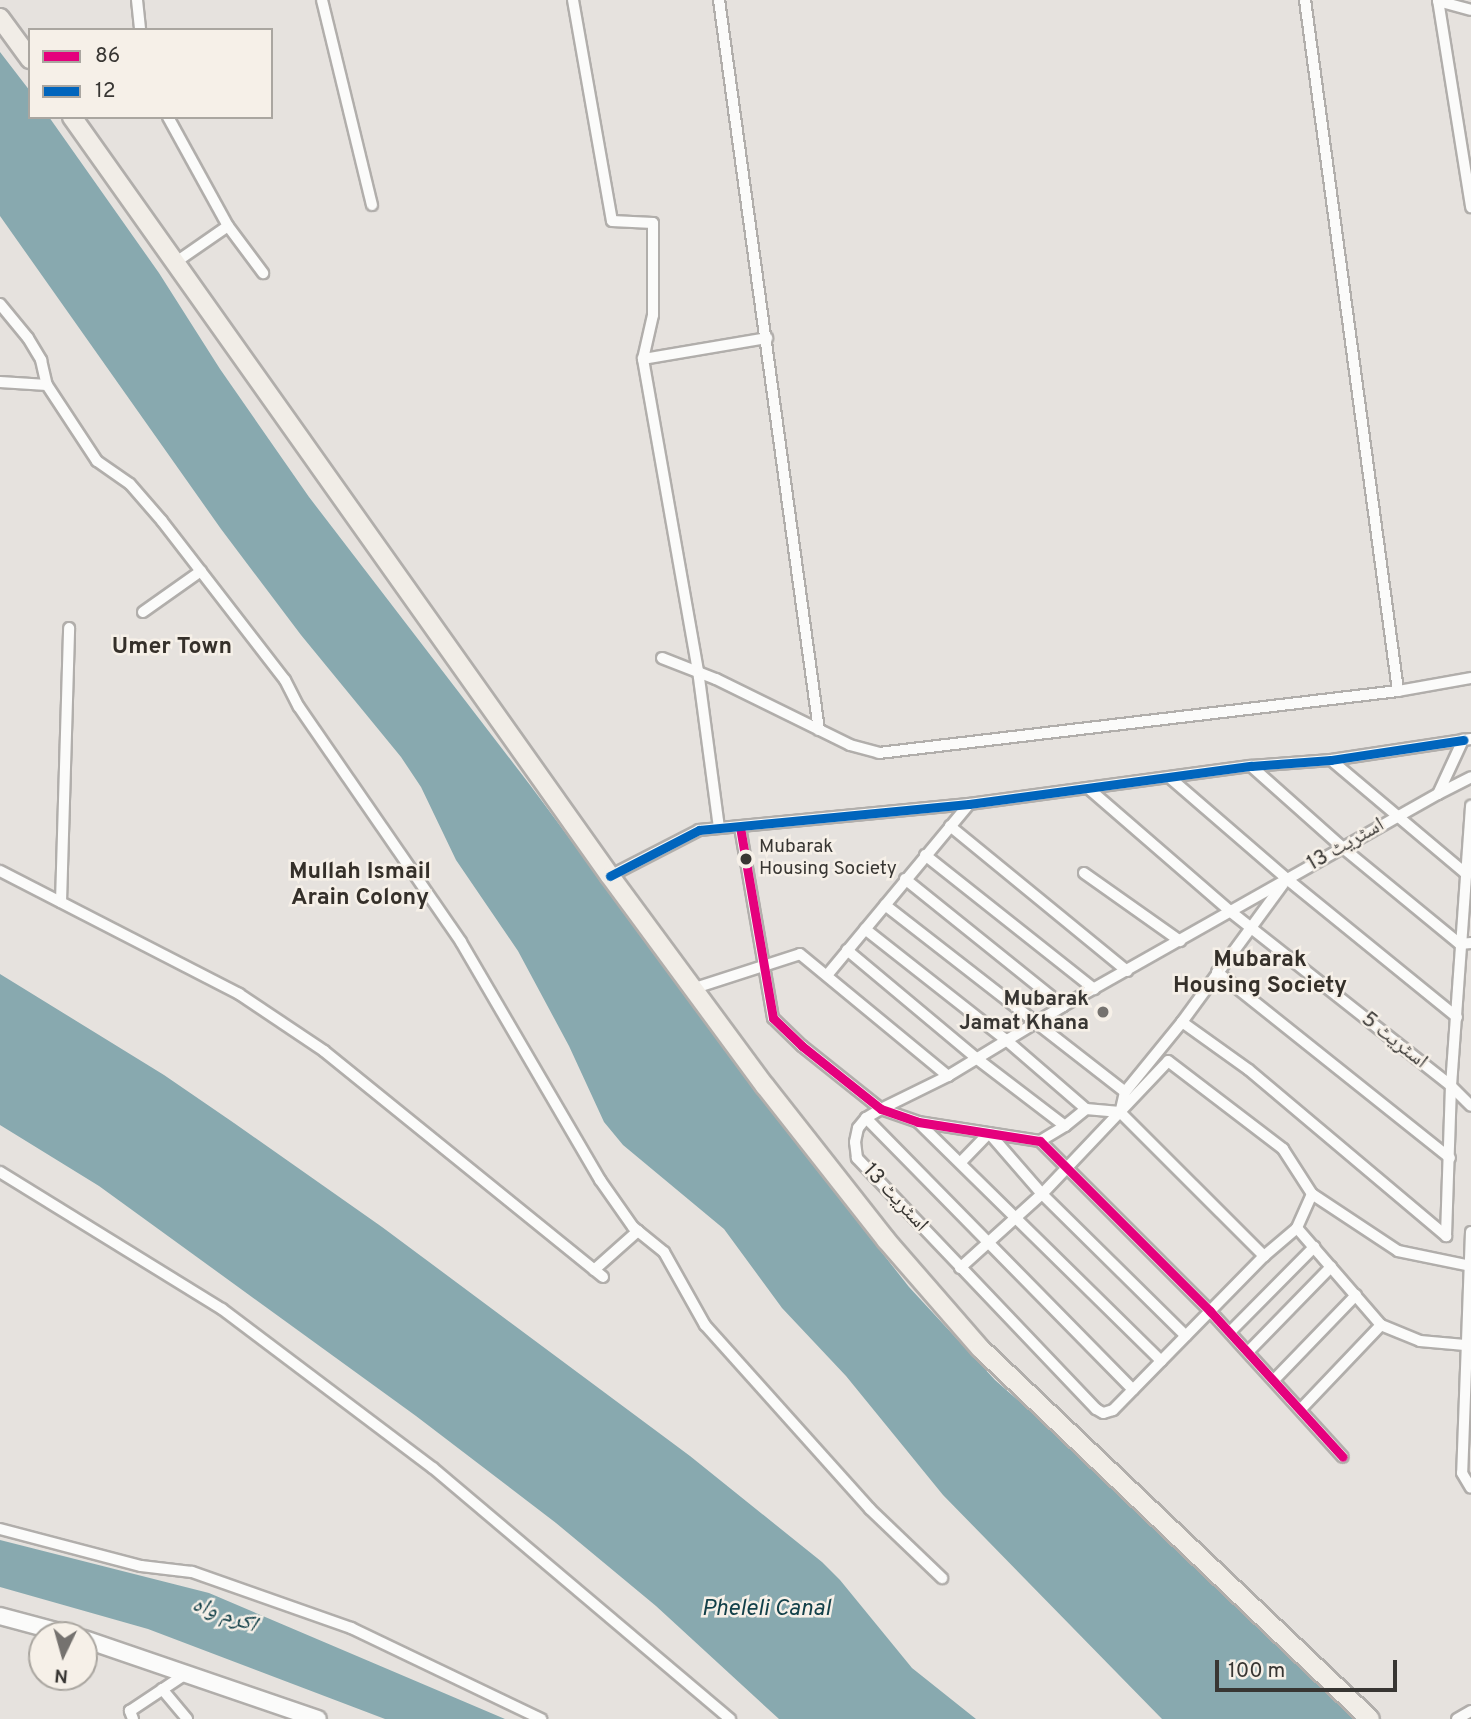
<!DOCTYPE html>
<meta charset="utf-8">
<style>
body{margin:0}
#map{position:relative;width:1471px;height:1719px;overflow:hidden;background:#e6e2de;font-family:Overpass,"Noto Naskh Arabic",sans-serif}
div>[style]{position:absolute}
.water>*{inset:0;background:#88a9af}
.roads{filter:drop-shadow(2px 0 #b1aeab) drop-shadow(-2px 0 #b1aeab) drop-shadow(0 2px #b1aeab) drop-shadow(0 -2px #b1aeab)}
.street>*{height:10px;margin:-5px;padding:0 5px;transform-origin:5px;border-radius:5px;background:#fbfbfa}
.secondary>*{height:16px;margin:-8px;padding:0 8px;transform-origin:8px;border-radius:8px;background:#fbfbfa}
.primary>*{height:18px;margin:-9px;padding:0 9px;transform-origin:9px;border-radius:9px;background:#f1ede7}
.bus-1>*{height:9px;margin:-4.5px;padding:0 4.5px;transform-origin:4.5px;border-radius:4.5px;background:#e5007d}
.bus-2>*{height:9px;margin:-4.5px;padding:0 4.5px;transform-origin:4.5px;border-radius:4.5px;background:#0065bd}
.dots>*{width:19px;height:19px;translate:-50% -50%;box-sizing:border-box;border:4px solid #f6f0e8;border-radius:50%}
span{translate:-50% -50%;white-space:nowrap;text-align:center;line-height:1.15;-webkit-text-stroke:5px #f6f0e8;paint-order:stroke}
.bus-label{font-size:19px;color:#383633}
.left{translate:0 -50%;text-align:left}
.street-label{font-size:21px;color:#383633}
.poi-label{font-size:21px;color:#383633;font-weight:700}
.right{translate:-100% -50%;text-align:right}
.neighbourhood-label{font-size:23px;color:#35302a;font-weight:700}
.water-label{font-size:23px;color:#124049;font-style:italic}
.legend{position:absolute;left:28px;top:28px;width:245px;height:91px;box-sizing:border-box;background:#f6f0e8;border:2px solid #aaa6a0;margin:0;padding:9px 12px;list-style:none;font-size:21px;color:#383633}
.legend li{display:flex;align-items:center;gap:14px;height:35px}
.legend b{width:35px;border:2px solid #aaa6a0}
.north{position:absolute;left:28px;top:1621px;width:70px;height:70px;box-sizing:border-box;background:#f6f0e8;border:2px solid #aaa6a0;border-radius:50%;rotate:185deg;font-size:19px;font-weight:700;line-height:28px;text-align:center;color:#383633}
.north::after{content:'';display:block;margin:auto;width:24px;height:32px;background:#75726f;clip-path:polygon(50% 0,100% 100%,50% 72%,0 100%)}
.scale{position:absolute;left:1215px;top:1660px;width:182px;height:32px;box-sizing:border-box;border:4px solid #383633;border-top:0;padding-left:9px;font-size:21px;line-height:24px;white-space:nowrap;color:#383633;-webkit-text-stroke:5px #f6f0e8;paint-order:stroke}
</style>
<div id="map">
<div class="water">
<div style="clip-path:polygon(0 52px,30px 91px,30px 117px,49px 117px,159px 273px,220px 369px,309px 497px,530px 785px,788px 1133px,909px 1287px,995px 1380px,1070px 1446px,1360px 1719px,1162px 1719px,943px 1495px,846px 1376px,782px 1308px,724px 1229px,623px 1145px,604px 1122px,569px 1046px,518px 951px,456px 860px,421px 787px,401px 757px,301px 635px,221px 529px,0 216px)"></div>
<div style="clip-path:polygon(0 974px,164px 1075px,234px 1123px,382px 1227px,690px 1456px,822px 1562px,840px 1580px,912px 1668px,976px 1719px,779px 1719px,656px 1606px,556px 1523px,416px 1416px,99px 1186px,0 1125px)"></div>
<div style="clip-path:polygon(0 1540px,209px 1593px,505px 1719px,385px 1719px,148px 1629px,0 1587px)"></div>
</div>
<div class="roads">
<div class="street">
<div style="left:137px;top:0;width:30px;rotate:84deg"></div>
<div style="left:322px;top:0;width:211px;rotate:76.3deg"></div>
<div style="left:573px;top:0;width:224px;rotate:80deg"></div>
<div style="left:612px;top:221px;width:41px;rotate:2.8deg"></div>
<div style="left:653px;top:223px;width:92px;rotate:90deg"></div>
<div style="left:653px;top:315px;width:45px;rotate:102.8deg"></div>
<div style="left:719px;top:0;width:737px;rotate:82.2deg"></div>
<div style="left:1305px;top:0;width:697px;rotate:82.33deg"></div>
<div style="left:1438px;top:0;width:210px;rotate:80.9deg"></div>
<div style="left:1438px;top:1px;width:34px;rotate:15deg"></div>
<div style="left:168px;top:117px;width:124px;rotate:61.2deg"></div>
<div style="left:228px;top:226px;width:59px;rotate:53.3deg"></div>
<div style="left:176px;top:262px;width:63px;rotate:-34.7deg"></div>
<div style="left:0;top:304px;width:44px;rotate:50.5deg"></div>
<div style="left:28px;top:338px;width:26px;rotate:59deg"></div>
<div style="left:41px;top:360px;width:26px;rotate:77deg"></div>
<div style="left:47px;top:385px;width:91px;rotate:56.7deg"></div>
<div style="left:97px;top:461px;width:40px;rotate:34.9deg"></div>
<div style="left:130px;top:484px;width:49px;rotate:49.1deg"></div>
<div style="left:162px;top:521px;width:201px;rotate:52.3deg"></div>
<div style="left:285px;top:680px;width:30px;rotate:63deg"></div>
<div style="left:299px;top:707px;width:285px;rotate:55.4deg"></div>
<div style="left:461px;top:942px;width:276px;rotate:59.7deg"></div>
<div style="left:600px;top:1180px;width:57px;rotate:54.9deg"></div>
<div style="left:633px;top:1227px;width:40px;rotate:39deg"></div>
<div style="left:664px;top:1252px;width:84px;rotate:60.7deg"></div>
<div style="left:705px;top:1325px;width:247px;rotate:48.1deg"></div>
<div style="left:870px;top:1509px;width:100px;rotate:43.8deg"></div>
<div style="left:0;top:382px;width:47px;rotate:3.7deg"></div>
<div style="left:143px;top:612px;width:71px;rotate:-35.3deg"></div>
<div style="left:662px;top:658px;width:58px;rotate:21.3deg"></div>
<div style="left:716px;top:679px;width:149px;rotate:26.2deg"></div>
<div style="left:850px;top:745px;width:30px;rotate:15deg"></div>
<div style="left:879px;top:753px;width:523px;rotate:-6.81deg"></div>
<div style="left:1398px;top:691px;width:74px;rotate:-10.1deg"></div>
<div style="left:1331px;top:760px;width:175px;rotate:40.1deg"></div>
<div style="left:1465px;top:873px;width:4px;rotate:-45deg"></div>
<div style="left:1251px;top:766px;width:123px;rotate:41.7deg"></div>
<div style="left:1343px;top:848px;width:151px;rotate:39.4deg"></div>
<div style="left:1460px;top:944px;width:11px;rotate:-5deg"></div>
<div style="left:1169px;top:777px;width:156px;rotate:40.8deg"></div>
<div style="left:1287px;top:879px;width:219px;rotate:39.1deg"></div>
<div style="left:1088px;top:788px;width:189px;rotate:40.9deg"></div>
<div style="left:1231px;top:912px;width:280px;rotate:38.3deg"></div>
<div style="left:1451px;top:1086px;width:28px;rotate:45deg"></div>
<div style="left:1438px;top:794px;width:37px;rotate:-27deg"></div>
<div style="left:950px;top:826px;width:229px;rotate:39.3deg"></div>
<div style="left:740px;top:827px;width:194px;rotate:80.2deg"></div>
<div style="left:773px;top:1018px;width:40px;rotate:44deg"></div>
<div style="left:802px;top:1046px;width:101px;rotate:38.6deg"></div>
<div style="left:881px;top:1109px;width:39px;rotate:19deg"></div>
<div style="left:918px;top:1122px;width:123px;rotate:8.9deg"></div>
<div style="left:1040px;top:1141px;width:240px;rotate:45deg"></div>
<div style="left:1210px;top:1311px;width:197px;rotate:47.7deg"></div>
<div style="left:719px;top:828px;width:158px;rotate:-97.6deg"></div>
<div style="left:698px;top:671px;width:317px;rotate:-100deg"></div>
<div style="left:643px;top:359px;width:126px;rotate:-9.6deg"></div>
<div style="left:925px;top:855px;width:216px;rotate:38.4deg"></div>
<div style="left:0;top:871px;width:269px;rotate:27.2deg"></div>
<div style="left:239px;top:994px;width:102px;rotate:33.8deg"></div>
<div style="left:324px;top:1051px;width:359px;rotate:39deg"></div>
<div style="left:1084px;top:873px;width:118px;rotate:35.3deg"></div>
<div style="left:610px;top:876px;width:100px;rotate:-27.3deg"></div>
<div style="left:699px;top:830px;width:271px;rotate:-5.5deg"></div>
<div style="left:969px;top:804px;width:285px;rotate:-7.7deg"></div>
<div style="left:1251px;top:766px;width:80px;rotate:-4.3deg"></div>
<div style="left:1331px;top:760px;width:134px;rotate:-8.6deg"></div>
<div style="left:905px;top:879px;width:203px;rotate:38.8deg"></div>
<div style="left:61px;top:902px;width:274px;rotate:-88.3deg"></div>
<div style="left:885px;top:905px;width:304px;rotate:37.9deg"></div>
<div style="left:1125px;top:1092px;width:17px;rotate:103deg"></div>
<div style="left:865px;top:929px;width:178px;rotate:38.2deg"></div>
<div style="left:1005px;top:1039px;width:107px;rotate:40.8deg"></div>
<div style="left:1086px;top:1109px;width:34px;rotate:5deg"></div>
<div style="left:1120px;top:1112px;width:204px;rotate:45deg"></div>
<div style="left:847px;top:950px;width:168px;rotate:39.9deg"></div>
<div style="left:976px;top:1058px;width:112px;rotate:37.4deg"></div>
<div style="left:1065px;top:1126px;width:29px;rotate:149deg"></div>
<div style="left:1217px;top:972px;width:298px;rotate:38.6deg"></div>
<div style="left:828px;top:974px;width:221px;rotate:-50.3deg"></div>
<div style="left:695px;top:988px;width:110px;rotate:-17.9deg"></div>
<div style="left:800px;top:954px;width:192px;rotate:39.5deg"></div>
<div style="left:1182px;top:1022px;width:82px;rotate:35.6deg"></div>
<div style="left:1249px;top:1070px;width:258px;rotate:40.1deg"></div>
<div style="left:1446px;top:1236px;width:150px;rotate:-88.1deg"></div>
<div style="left:1451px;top:1086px;width:281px;rotate:-85.9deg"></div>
<div style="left:1125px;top:1092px;width:90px;rotate:-50.8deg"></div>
<div style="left:1182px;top:1022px;width:171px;rotate:-53.8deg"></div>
<div style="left:866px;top:1118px;width:381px;rotate:45.5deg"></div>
<div style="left:918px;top:1122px;width:341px;rotate:44.5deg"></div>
<div style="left:1065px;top:1126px;width:27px;rotate:-39deg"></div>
<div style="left:961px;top:1162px;width:40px;rotate:-46deg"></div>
<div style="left:989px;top:1133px;width:81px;rotate:49deg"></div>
<div style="left:1042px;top:1194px;width:202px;rotate:44.6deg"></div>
<div style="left:0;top:1172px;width:261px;rotate:31.7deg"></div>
<div style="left:222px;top:1309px;width:264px;rotate:37deg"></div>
<div style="left:433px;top:1468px;width:389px;rotate:40.2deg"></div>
<div style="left:1312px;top:1194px;width:37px;rotate:114deg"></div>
<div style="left:1297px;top:1228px;width:43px;rotate:139.7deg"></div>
<div style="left:1264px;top:1256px;width:216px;rotate:134.4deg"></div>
<div style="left:1113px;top:1410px;width:10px;rotate:163deg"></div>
<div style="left:1103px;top:1413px;width:8px;rotate:-150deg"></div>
<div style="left:1096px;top:1409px;width:347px;rotate:-133.6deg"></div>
<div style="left:857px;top:1158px;width:16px;rotate:-97deg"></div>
<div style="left:855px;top:1142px;width:14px;rotate:-78deg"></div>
<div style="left:858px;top:1128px;width:13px;rotate:-51deg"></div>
<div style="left:866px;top:1118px;width:17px;rotate:-31deg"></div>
<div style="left:881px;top:1109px;width:75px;rotate:-26.2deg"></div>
<div style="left:948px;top:1076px;width:135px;rotate:-31.3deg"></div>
<div style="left:1063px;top:1006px;width:431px;rotate:-29.5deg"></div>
<div style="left:1438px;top:794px;width:60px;rotate:-65.2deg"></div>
<div style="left:1463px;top:740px;width:8px;rotate:-7deg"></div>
<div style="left:1297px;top:1228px;width:128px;rotate:49.1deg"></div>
<div style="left:1381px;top:1325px;width:42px;rotate:22.3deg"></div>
<div style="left:1420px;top:1341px;width:45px;rotate:5.1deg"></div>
<div style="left:1471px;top:1232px;width:241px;rotate:92.1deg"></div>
<div style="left:1462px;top:1473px;width:17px;rotate:59deg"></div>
<div style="left:960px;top:1268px;width:110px;rotate:-42.1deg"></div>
<div style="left:1042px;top:1194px;width:183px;rotate:-46.5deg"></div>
<div style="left:1168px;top:1061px;width:145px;rotate:37.4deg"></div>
<div style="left:1283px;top:1149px;width:54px;rotate:57.2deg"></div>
<div style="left:1312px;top:1194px;width:103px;rotate:33.5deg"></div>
<div style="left:1398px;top:1251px;width:75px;rotate:11.6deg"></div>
<div style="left:594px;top:1270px;width:59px;rotate:-41.6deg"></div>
<div style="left:1230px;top:1332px;width:120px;rotate:-45.3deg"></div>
<div style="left:1248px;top:1352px;width:119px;rotate:-45.7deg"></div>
<div style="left:1274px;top:1380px;width:118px;rotate:-46deg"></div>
<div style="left:1301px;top:1409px;width:116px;rotate:-46.4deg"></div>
<div style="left:0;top:1529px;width:146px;rotate:14.7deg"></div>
<div style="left:141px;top:1566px;width:51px;rotate:6.7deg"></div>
<div style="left:192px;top:1572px;width:169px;rotate:19.4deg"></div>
<div style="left:351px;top:1628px;width:211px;rotate:25.6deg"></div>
<div style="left:162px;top:1689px;width:39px;rotate:50deg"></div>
<div style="left:133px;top:1719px;width:9px;rotate:-111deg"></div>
<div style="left:130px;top:1711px;width:69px;rotate:-33.7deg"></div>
<div style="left:1457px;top:1719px;width:16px;rotate:-30deg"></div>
</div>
<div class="secondary">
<div style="left:0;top:1616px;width:73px;rotate:15deg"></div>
<div style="left:84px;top:1639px;width:247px;rotate:18.9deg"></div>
</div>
<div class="primary">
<div style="left:0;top:18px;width:51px;rotate:53.8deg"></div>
<div style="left:72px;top:117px;width:930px;rotate:54.67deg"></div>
<div style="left:610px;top:876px;width:261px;rotate:53.6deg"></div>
<div style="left:765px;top:1086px;width:196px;rotate:51.8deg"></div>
<div style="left:886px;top:1240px;width:143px;rotate:49deg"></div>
<div style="left:980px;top:1348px;width:538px;rotate:43.57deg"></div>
</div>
</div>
<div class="bus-1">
<div style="left:740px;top:827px;width:194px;rotate:80.2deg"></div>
<div style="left:773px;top:1018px;width:40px;rotate:44deg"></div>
<div style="left:802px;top:1046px;width:101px;rotate:38.6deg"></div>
<div style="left:881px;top:1109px;width:39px;rotate:19deg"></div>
<div style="left:918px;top:1122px;width:123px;rotate:8.9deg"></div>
<div style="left:1040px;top:1141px;width:240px;rotate:45deg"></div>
<div style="left:1210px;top:1311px;width:197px;rotate:47.7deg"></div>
</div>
<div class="bus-2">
<div style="left:610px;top:876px;width:100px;rotate:-27.3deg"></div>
<div style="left:699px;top:830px;width:271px;rotate:-5.5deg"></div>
<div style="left:969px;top:804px;width:285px;rotate:-7.7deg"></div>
<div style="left:1251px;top:766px;width:80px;rotate:-4.3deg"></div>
<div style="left:1331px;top:760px;width:134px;rotate:-8.6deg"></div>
</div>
<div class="dots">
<div style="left:746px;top:859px;background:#383633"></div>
<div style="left:1103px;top:1012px;background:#75726f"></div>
</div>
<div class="bus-label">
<span class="left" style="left:759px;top:859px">Mubarak<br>Housing Society</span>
</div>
<div class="street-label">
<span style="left:1346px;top:845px;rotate:-30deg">اسٹریٹ 13</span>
<span style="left:1394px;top:1041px;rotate:38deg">اسٹریٹ 5</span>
<span style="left:895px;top:1198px;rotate:47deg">اسٹریٹ 13</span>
</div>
<div class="poi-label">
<span class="right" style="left:1089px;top:1012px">Mubarak<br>Jamat Khana</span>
</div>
<div class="neighbourhood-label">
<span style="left:172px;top:648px">Umer Town</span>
<span style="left:360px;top:886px">Mullah Ismail<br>Arain Colony</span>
<span style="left:1260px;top:974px">Mubarak<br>Housing Society</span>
</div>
<div class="water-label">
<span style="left:766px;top:1610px">Pheleli Canal</span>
<span style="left:224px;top:1616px;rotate:20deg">اکرم واہ</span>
</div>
<ul class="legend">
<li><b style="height:9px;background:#e5007d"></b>86</li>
<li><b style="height:9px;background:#0065bd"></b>12</li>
</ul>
<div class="north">N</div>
<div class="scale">100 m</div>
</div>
